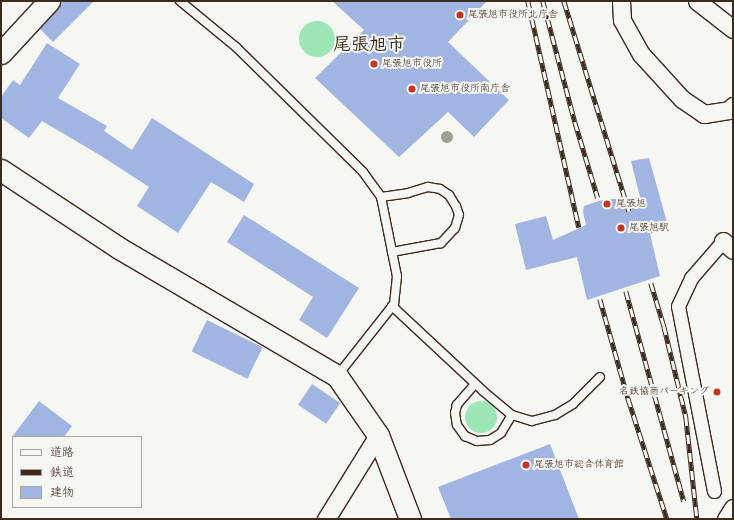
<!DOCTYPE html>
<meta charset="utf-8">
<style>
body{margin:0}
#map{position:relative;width:734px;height:520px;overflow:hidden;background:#f6f6f2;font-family:Kalam,"Klee One",sans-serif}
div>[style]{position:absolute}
.green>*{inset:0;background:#9de7b6}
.round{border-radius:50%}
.building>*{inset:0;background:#a1b5e3;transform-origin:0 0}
.roads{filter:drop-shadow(1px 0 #3b2a1e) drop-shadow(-1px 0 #3b2a1e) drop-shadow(0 1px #3b2a1e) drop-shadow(0 -1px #3b2a1e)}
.service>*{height:8px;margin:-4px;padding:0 4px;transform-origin:4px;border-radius:4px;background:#f6f6f2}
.pedestrian>*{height:13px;margin:-6.5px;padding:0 6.5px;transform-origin:6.5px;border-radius:6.5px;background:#f6f6f2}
.minor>*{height:17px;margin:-8.5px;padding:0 8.5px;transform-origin:8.5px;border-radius:8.5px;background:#f6f6f2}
.tertiary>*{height:21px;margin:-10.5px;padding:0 10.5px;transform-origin:10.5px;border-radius:10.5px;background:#f6f6f2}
.rail>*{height:4.5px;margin-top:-2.25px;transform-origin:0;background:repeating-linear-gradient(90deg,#f6f6f2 0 9px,#3b2a1e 0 18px);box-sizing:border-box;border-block:1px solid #3b2a1e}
.trees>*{width:12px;height:12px;margin:-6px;border-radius:50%;background:#9da092}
.dots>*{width:11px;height:11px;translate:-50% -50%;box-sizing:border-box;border:2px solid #f6f6f2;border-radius:50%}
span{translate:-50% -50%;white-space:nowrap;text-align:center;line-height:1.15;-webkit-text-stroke:4px #f6f6f2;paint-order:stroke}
.poi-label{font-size:10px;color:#3b2a1e}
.left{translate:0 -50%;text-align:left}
.right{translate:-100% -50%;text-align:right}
.town-label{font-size:18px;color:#3b2a1e;font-weight:700}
.frame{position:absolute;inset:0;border:2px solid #3b2a1e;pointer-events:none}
.legend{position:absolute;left:12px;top:436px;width:130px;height:72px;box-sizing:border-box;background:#f6f6f2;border:1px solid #aba49d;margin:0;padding:5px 7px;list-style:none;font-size:12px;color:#3b2a1e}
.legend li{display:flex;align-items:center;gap:8px;height:20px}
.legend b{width:20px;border:1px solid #aba49d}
</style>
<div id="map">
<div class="green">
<div class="round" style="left:299px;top:21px;width:36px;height:36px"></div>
<div class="round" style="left:465px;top:401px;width:32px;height:32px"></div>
</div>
<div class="building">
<div style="clip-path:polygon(64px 1px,94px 1px,53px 42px,40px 29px)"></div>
<div style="clip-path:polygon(332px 1px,487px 1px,448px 42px,509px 100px,474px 137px,448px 112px,399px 157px,315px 78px,364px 30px)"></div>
<div style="clip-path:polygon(47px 43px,80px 64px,58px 98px,107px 126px,104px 131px,132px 150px,152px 118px,254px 184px,244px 202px,211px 182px,178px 233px,137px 206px,149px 187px,103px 157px,42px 121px,29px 138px,1px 118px,1px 97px,13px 80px,20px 85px)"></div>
<div style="clip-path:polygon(649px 158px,668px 226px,650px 234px,660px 276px,587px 300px,577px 257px,526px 270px,515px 224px,546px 216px,553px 240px,586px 225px,583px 212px,584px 206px,602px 200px,640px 197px,631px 161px)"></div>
<div style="clip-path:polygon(244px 215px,359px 288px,327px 338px,299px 320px,313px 297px,227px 242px)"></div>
<div style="left:207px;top:320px;width:62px;height:35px;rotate:26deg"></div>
<div style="left:312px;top:384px;width:34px;height:25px;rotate:34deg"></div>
<div style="clip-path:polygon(39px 401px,72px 426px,64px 437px,12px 437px)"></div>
<div style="clip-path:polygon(550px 444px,579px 519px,451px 519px,438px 487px)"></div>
</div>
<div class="roads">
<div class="service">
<div style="left:180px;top:1px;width:72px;rotate:39.4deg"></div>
<div style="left:236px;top:47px;width:178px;rotate:44.5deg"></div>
<div style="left:363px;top:172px;width:31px;rotate:54deg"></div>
<div style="left:381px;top:197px;width:81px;rotate:78.6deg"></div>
<div style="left:397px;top:276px;width:28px;rotate:96deg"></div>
<div style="left:394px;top:304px;width:90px;rotate:128.3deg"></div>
<div style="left:381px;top:197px;width:27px;rotate:-8deg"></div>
<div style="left:408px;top:193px;width:21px;rotate:-17deg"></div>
<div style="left:428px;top:187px;width:12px;rotate:9deg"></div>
<div style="left:440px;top:189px;width:11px;rotate:34deg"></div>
<div style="left:449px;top:195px;width:13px;rotate:58deg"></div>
<div style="left:456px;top:206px;width:9px;rotate:72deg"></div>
<div style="left:459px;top:215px;width:14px;rotate:107deg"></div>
<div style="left:455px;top:228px;width:21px;rotate:133deg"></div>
<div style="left:441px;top:243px;width:50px;rotate:169.6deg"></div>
<div style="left:392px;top:306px;width:125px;rotate:43deg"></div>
<div style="left:483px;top:391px;width:38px;rotate:40deg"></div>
<div style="left:512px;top:415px;width:21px;rotate:17deg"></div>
<div style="left:532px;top:421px;width:24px;rotate:-15deg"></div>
<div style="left:555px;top:415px;width:21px;rotate:-31deg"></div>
<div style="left:573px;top:404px;width:38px;rotate:-45deg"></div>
<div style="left:475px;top:384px;width:28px;rotate:131deg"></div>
<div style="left:457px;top:405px;width:8px;rotate:104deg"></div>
<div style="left:455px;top:413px;width:12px;rotate:81deg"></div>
<div style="left:457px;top:425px;width:14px;rotate:54deg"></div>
<div style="left:465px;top:436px;width:13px;rotate:23deg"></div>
<div style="left:477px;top:441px;width:13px;rotate:-4deg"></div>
<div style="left:490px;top:440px;width:13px;rotate:-32deg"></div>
<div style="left:501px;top:433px;width:21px;rotate:-59deg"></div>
</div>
<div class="pedestrian">
<div style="left:714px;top:491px;width:188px;rotate:-101deg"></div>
<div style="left:678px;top:306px;width:31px;rotate:-65deg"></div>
<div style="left:691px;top:278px;width:49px;rotate:-49.1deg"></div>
</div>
<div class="minor">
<div style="left:621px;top:1px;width:19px;rotate:87deg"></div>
<div style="left:622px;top:20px;width:39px;rotate:61deg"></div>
<div style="left:641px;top:54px;width:61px;rotate:47.7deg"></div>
<div style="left:682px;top:99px;width:27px;rotate:34deg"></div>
<div style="left:704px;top:114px;width:25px;rotate:-9deg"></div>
<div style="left:729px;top:110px;width:6px;rotate:-45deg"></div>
<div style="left:697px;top:1px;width:46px;rotate:37.9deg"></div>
<div style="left:723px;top:241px;width:13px;rotate:42deg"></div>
<div style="left:326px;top:519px;width:99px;rotate:-58.2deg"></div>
<div style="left:726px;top:519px;width:13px;rotate:-58deg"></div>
</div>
<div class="tertiary">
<div style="left:1px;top:53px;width:71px;rotate:-47.3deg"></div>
<div style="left:1px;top:170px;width:141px;rotate:33.5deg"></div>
<div style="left:119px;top:248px;width:253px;rotate:30.4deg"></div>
<div style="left:337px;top:376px;width:72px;rotate:55.2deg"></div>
<div style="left:378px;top:435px;width:90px;rotate:69.1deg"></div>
</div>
</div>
<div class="rail">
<div style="left:528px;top:1px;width:232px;rotate:77.3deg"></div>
<div style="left:543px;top:1px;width:125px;rotate:75.2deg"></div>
<div style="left:575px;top:122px;width:79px;rotate:73.2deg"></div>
<div style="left:564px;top:1px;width:220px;rotate:72.8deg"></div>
<div style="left:651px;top:283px;width:45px;rotate:73.2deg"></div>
<div style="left:664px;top:326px;width:94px;rotate:76.4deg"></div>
<div style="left:686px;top:417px;width:103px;rotate:83.8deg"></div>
<div style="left:626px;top:291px;width:218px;rotate:74.6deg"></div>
<div style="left:600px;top:299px;width:103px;rotate:74.2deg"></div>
<div style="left:628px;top:398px;width:127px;rotate:72.1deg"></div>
</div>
<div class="trees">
<div style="left:447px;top:137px"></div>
</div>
<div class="dots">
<div style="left:460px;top:15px;background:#c8321e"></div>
<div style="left:374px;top:64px;background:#c8321e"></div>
<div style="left:412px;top:89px;background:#c8321e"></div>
<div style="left:607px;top:204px;background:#c8321e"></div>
<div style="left:621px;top:228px;background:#c8321e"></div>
<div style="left:717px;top:392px;background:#c8321e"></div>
<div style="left:526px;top:465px;background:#c8321e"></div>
</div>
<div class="poi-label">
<span class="left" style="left:468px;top:15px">尾張旭市役所北庁舎</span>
<span class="left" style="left:382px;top:64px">尾張旭市役所</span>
<span class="left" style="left:420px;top:89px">尾張旭市役所南庁舎</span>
<span class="left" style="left:616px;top:204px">尾張旭</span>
<span class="left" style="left:629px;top:228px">尾張旭駅</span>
<span class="right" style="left:709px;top:392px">名鉄協商パーキング</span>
<span class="left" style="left:534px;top:465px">尾張旭市総合体育館</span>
</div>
<div class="town-label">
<span style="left:369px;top:46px">尾張旭市</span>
</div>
<div class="frame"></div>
<ul class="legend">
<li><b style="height:5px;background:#f6f6f2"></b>道路</li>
<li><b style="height:5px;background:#3b2a1e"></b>鉄道</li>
<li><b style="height:11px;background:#a1b5e3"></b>建物</li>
</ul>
</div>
